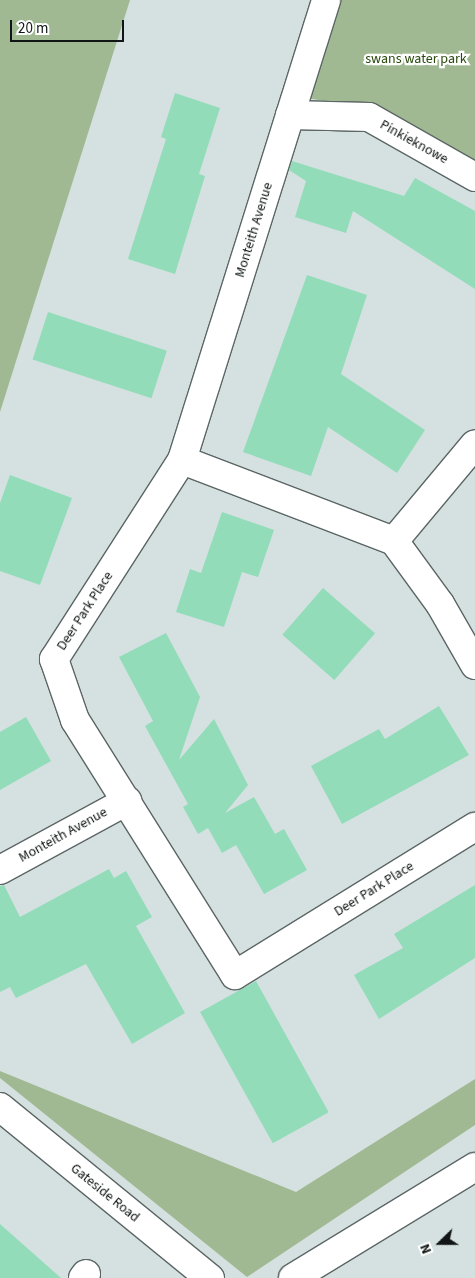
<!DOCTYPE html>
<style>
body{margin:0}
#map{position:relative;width:475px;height:1278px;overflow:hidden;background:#d5e1e0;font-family:"Source Sans 3",sans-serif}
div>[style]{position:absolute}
.green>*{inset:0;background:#a0b992}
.building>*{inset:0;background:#92dcba;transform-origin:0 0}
.roads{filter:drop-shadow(1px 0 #5b6665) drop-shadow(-1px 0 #5b6665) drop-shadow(0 1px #5b6665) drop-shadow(0 -1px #5b6665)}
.minor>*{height:28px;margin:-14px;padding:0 14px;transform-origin:14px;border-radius:14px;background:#fff}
span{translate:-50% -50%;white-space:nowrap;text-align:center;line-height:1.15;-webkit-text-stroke:4.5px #fff;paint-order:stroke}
.park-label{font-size:14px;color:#29490d}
.street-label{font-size:14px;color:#111515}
.north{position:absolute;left:415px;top:1218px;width:50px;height:50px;-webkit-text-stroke:4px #fff;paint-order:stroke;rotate:248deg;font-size:14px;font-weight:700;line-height:20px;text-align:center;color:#111515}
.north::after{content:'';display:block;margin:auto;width:18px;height:22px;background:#111515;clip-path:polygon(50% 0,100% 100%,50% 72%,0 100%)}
.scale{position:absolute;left:10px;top:20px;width:114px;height:22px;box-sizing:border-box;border:2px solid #111515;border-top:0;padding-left:6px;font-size:15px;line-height:18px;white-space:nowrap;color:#111515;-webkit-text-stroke:4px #fff;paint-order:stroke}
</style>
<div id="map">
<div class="green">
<div style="clip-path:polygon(0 0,130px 0,0 412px)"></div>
<div style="clip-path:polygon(339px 0,475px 0,475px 164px,389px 112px,307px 98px)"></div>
<div style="clip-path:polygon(0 1071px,296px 1192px,475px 1079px,475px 1125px,247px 1277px,0 1078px)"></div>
</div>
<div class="building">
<div style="clip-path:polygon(175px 93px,220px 108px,199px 174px,205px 176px,175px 274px,128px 259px,166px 139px,161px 137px)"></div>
<div style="clip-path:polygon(292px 161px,404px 196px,415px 178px,475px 211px,475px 289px,353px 211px,346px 233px,295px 217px,306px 181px,289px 170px)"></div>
<div style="clip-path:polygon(307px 275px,367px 295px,341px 374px,425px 430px,397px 473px,328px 427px,311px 476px,243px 452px)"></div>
<div style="left:48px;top:312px;width:125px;height:50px;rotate:18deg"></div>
<div style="clip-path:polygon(10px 475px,72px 498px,40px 585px,0 571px,0 503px)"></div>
<div style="clip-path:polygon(222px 512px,274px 530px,258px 577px,242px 572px,224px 627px,176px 612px,190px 569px,201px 573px)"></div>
<div style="left:323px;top:588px;width:69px;height:62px;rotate:41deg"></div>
<div style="clip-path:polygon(166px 633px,200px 697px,179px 760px,214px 719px,248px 785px,225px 813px,254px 797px,275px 834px,284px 829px,307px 870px,264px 894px,236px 845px,222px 853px,208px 828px,198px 834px,183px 807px,188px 804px,145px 726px,153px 721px,119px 657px)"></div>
<div style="clip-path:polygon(439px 706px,469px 755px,342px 824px,311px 766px,379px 729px,385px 739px)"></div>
<div style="clip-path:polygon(26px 717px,51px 761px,0 790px,0 732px)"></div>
<div style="clip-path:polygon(109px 869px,114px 878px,126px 871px,152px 917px,136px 926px,185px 1013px,132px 1044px,86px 964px,16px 998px,10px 987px,0 992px,0 886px,4px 885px,20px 917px)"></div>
<div style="clip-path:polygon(475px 885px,475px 958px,379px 1019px,354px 975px,403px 948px,394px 934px)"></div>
<div style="left:256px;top:981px;width:150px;height:64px;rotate:61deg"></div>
<div style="clip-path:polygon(0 1224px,61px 1278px,0 1278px)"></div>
</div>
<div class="roads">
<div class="minor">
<div style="left:290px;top:115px;width:79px;rotate:1.5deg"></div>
<div style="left:369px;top:117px;width:122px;rotate:29.5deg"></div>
<div style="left:182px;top:460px;width:482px;rotate:-72.6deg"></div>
<div style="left:394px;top:541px;width:126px;rotate:-50.1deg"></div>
<div style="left:475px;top:665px;width:70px;rotate:-119.8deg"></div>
<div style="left:440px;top:604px;width:78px;rotate:-126.1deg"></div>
<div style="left:394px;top:541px;width:227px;rotate:-159.1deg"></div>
<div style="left:182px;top:460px;width:237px;rotate:122.7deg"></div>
<div style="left:54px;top:659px;width:65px;rotate:71deg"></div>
<div style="left:75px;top:720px;width:301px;rotate:57.9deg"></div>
<div style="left:235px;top:975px;width:282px;rotate:-31.7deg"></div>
<div style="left:0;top:870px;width:145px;rotate:-28.5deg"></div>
<div style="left:0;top:1107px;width:271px;rotate:39.2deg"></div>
<div style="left:83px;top:1278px;width:5px;rotate:-53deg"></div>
<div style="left:293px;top:1278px;width:213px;rotate:-31.4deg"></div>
</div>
</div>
<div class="park-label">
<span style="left:416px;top:59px">swans water park</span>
</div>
<div class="street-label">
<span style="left:414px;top:142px;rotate:29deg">Pinkieknowe</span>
<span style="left:254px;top:230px;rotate:-73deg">Monteith Avenue</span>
<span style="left:85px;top:611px;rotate:-57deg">Deer Park Place</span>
<span style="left:63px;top:835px;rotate:-29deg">Monteith Avenue</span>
<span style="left:374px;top:889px;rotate:-32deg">Deer Park Place</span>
<span style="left:105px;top:1193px;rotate:39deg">Gateside Road</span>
</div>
<div class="north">N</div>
<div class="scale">20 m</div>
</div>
